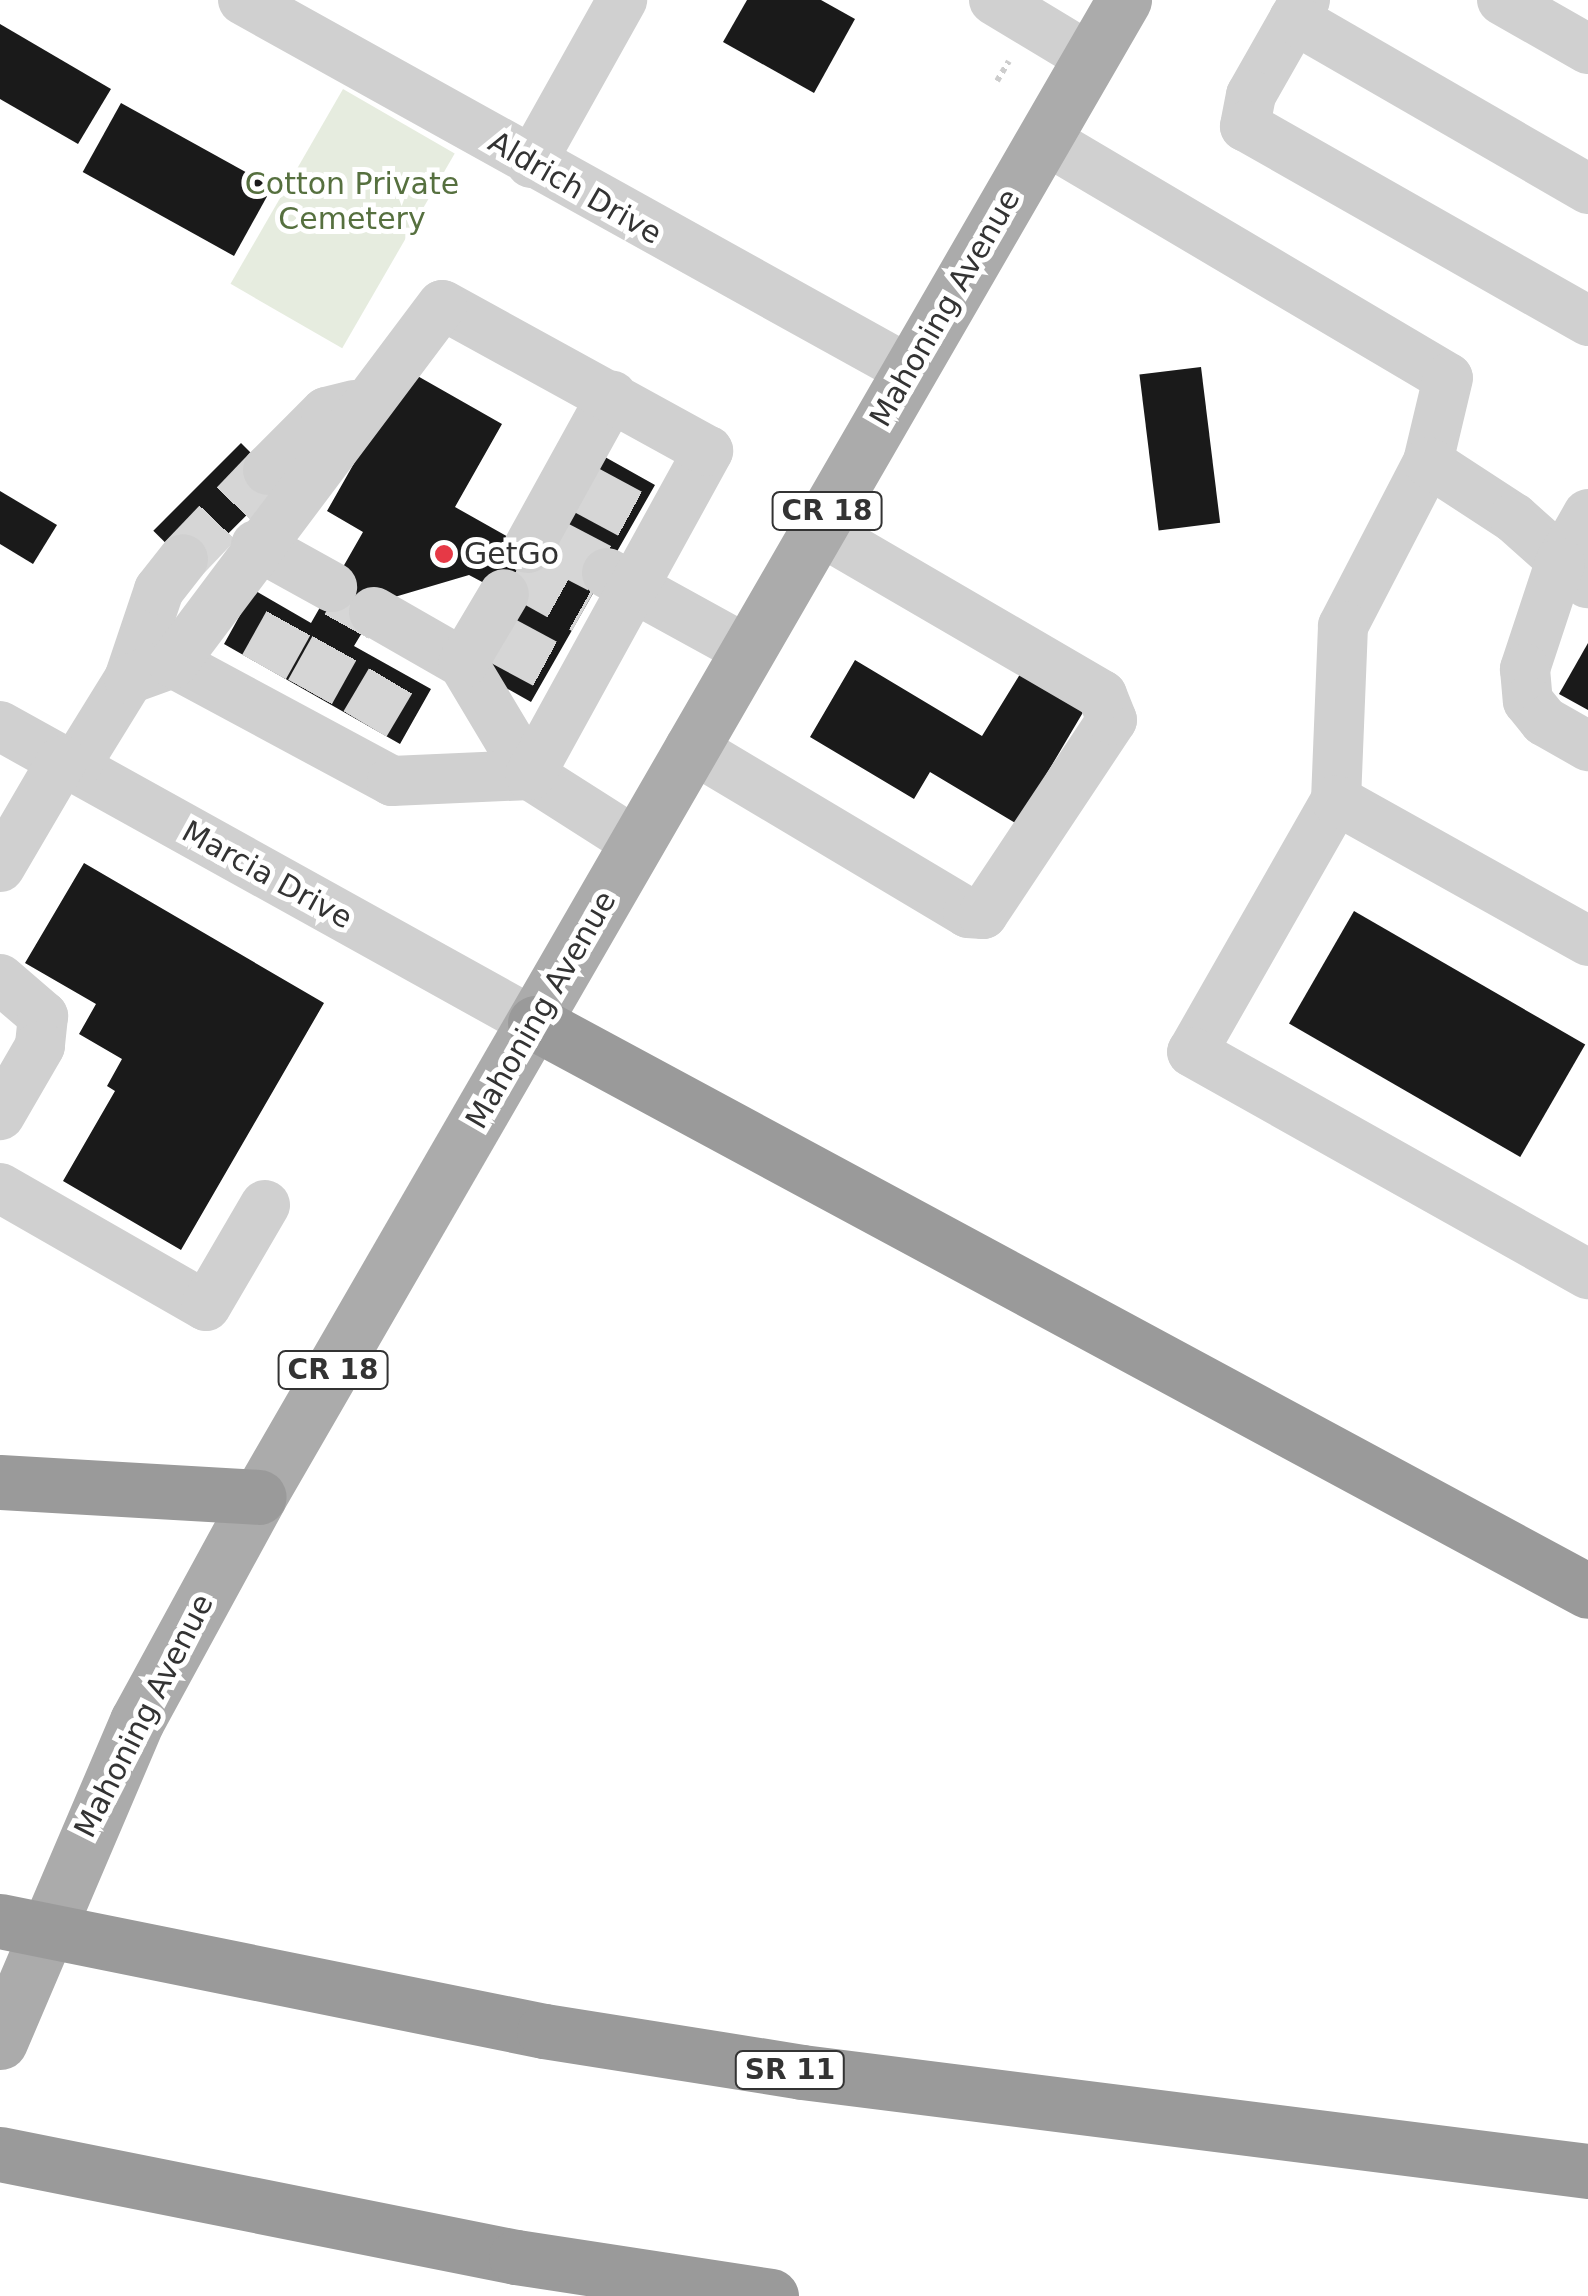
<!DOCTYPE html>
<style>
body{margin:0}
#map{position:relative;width:1588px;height:2296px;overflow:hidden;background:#fff;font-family:"DejaVu Sans",sans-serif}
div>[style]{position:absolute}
.green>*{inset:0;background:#e6ecdf;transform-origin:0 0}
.building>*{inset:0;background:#1a1a1a;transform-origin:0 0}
.minor-tunnel>*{height:50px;margin-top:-25px;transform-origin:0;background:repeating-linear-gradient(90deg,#d6d6d6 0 50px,transparent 0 75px)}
.path>*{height:6px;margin-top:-3px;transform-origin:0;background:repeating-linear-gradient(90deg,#cdcdcd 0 5px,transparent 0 10px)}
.minor>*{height:50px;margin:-25px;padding:0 25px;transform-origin:25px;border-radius:25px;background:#d0d0d0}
.major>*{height:55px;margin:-27.5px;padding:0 27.5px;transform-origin:27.5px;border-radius:27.5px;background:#ababab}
.highway>*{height:55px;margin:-27.5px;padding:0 27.5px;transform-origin:27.5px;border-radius:27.5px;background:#9a9a9a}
.dots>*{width:28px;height:28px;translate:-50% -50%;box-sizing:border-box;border:5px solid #fff;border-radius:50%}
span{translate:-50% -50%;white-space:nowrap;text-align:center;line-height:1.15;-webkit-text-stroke:10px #fff;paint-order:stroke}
.shield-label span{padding:2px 8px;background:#fff;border:2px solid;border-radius:8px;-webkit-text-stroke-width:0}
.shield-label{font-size:28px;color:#333;font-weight:700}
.park-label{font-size:30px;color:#56703f}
.street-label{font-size:30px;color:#333}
.poi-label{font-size:30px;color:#333}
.left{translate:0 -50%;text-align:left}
</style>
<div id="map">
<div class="green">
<div style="left:343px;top:89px;width:129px;height:225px;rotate:30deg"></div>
</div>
<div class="building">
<div style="clip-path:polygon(747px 0,821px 0,855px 19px,814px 93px,723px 42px)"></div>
<div style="clip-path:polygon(0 24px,111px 89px,78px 144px,0 99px)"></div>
<div style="left:121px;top:103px;width:173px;height:79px;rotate:29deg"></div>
<div style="left:1201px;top:367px;width:157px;height:62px;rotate:83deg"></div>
<div style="clip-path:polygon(407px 370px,502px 424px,455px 507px,547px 559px,605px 457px,655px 485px,531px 702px,481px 674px,522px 603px,469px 575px,381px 601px,354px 646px,431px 689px,400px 744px,224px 644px,254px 590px,311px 623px,363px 532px,327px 511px)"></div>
<div style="left:241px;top:443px;width:55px;height:124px;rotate:45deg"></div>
<div style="clip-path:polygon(0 491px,57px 525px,33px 564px,0 544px)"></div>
<div style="clip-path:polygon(1588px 643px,1588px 710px,1559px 694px)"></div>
<div style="clip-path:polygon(855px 660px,982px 736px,1022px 671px,1085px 709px,1017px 824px,930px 772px,914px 799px,810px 737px)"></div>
<div style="clip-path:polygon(84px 863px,324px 1003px,181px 1250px,63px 1181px,115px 1091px,107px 1086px,122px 1059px,79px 1034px,96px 1004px,25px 963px)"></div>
<div style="left:1354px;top:911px;width:267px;height:130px;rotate:30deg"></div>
</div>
<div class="minor-tunnel">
<div style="left:586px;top:490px;width:57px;rotate:28.4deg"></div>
<div style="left:555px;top:545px;width:56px;rotate:27.5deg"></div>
<div style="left:183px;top:559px;width:123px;rotate:-46.3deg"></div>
<div style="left:516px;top:571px;width:78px;rotate:29.2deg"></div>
<div style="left:501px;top:640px;width:57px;rotate:28.4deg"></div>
<div style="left:264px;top:667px;width:62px;rotate:-60.9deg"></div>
<div style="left:310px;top:692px;width:101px;rotate:-60.9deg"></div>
<div style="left:365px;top:724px;width:63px;rotate:-59.3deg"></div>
</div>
<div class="path">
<div style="left:997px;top:81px;width:23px;rotate:-59deg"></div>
</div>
<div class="minor">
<div style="left:243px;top:0;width:762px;rotate:29.05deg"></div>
<div style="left:994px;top:0;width:112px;rotate:31.1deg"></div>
<div style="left:1305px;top:0;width:109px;rotate:119.6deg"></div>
<div style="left:1251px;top:95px;width:32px;rotate:101deg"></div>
<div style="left:1245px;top:126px;width:395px;rotate:29.6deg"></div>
<div style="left:1502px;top:0;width:99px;rotate:29.7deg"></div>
<div style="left:1294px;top:19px;width:340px;rotate:30deg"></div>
<div style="left:1044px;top:139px;width:469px;rotate:30.6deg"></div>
<div style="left:1448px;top:378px;width:86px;rotate:103.4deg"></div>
<div style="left:1428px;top:462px;width:185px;rotate:117.4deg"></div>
<div style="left:1343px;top:626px;width:174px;rotate:92.3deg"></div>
<div style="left:1336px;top:800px;width:290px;rotate:119.7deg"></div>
<div style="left:1192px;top:1052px;width:454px;rotate:29.3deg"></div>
<div style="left:531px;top:163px;width:187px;rotate:-60.8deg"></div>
<div style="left:1428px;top:462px;width:103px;rotate:33.1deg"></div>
<div style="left:1514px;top:518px;width:98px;rotate:41.7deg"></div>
<div style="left:268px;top:470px;width:82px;rotate:-45deg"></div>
<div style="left:326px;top:412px;width:29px;rotate:-14deg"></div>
<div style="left:1588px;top:514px;width:56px;rotate:119.7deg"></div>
<div style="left:1560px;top:563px;width:112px;rotate:108.3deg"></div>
<div style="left:1525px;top:669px;width:32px;rotate:85deg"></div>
<div style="left:1528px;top:701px;width:26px;rotate:51deg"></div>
<div style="left:1544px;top:721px;width:51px;rotate:29.6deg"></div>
<div style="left:256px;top:545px;width:87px;rotate:28.9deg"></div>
<div style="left:528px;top:548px;width:174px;rotate:-61.1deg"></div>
<div style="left:607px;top:573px;width:160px;rotate:28.8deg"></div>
<div style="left:374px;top:612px;width:103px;rotate:29.8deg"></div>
<div style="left:463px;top:663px;width:131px;rotate:59.1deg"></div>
<div style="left:530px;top:775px;width:125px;rotate:32.5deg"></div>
<div style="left:463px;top:663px;width:80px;rotate:-59.3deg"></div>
<div style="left:129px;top:679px;width:94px;rotate:-71.4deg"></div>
<div style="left:159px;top:590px;width:39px;rotate:-52deg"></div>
<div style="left:0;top:726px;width:612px;rotate:29.04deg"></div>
<div style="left:690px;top:747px;width:324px;rotate:30.8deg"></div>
<div style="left:968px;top:913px;width:15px;rotate:4deg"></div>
<div style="left:983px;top:914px;width:233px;rotate:-56.4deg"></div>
<div style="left:1112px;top:720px;width:27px;rotate:-112deg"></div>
<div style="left:1102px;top:695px;width:330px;rotate:-149.8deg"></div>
<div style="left:74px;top:768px;width:105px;rotate:-58.3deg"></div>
<div style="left:129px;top:679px;width:47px;rotate:-20deg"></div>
<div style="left:173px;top:663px;width:249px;rotate:28.3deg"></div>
<div style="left:392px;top:781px;width:138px;rotate:-2.5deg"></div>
<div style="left:530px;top:775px;width:370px;rotate:-61.2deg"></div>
<div style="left:708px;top:451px;width:303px;rotate:-151.2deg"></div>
<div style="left:442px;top:305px;width:448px;rotate:126.9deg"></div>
<div style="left:1336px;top:800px;width:289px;rotate:29.2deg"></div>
<div style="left:0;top:867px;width:123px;rotate:-59.7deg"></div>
<div style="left:0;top:979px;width:57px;rotate:40.7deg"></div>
<div style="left:43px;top:1016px;width:30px;rotate:96deg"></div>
<div style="left:40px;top:1046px;width:80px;rotate:120.1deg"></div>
<div style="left:0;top:1188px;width:237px;rotate:29.8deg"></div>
<div style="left:206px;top:1306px;width:117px;rotate:-59.7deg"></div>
</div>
<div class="major">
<div style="left:0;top:2042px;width:349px;rotate:-66.9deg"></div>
<div style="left:137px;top:1721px;width:255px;rotate:-61.4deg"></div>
<div style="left:259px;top:1497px;width:1729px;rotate:-59.98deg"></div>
</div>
<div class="highway">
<div style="left:535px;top:1023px;width:1196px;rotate:28.34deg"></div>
<div style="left:0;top:1482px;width:259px;rotate:3.3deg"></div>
<div style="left:0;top:1921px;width:555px;rotate:11.43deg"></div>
<div style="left:544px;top:2031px;width:261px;rotate:9deg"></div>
<div style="left:802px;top:2072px;width:792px;rotate:7.18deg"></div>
<div style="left:0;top:2154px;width:526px;rotate:11.29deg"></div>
<div style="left:516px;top:2257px;width:258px;rotate:8.7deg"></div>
</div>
<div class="dots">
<div style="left:444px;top:554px;background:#e63946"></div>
</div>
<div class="shield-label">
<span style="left:827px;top:511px">CR 18</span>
<span style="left:333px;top:1370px">CR 18</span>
<span style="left:790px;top:2070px">SR 11</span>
</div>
<div class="park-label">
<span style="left:352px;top:201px">Cotton Private<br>Cemetery</span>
</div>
<div class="street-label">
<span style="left:575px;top:188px;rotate:30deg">Aldrich Drive</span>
<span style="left:945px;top:308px;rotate:-60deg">Mahoning Avenue</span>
<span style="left:267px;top:875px;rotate:29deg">Marcia Drive</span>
<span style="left:541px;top:1010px;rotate:-60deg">Mahoning Avenue</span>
<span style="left:144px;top:1716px;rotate:-63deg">Mahoning Avenue</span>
</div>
<div class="poi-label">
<span class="left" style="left:464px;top:554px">GetGo</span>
</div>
</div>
